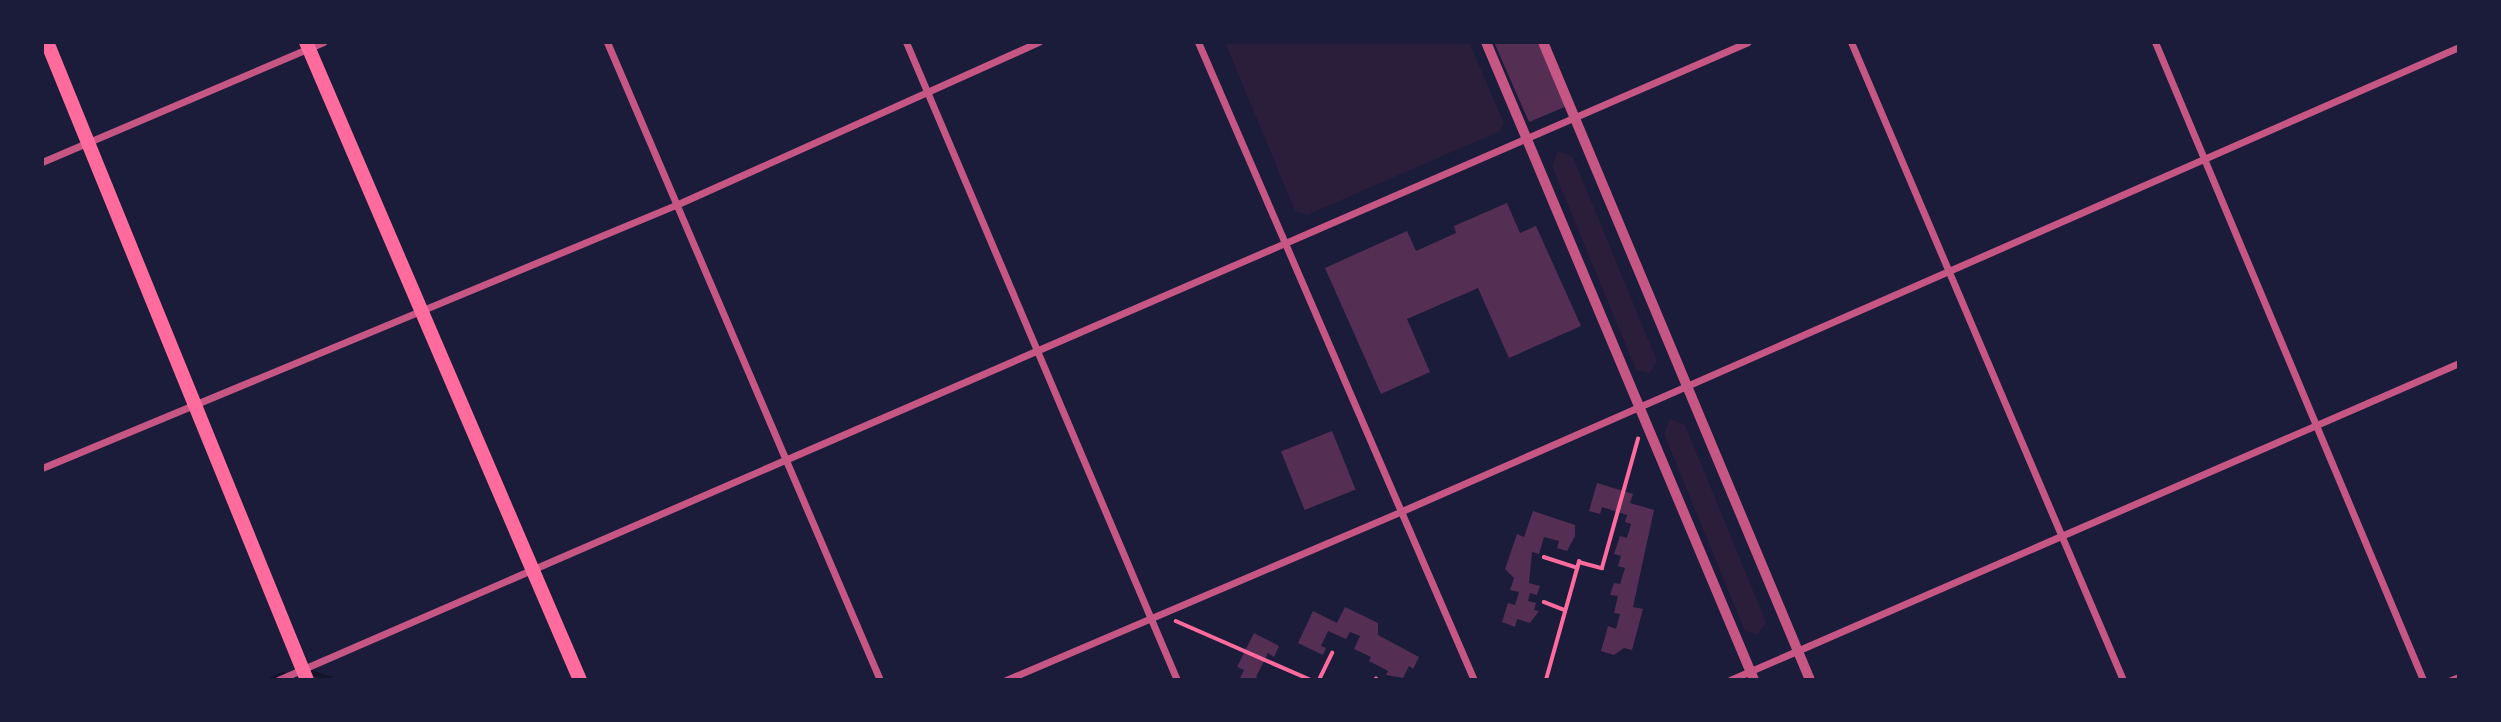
<!DOCTYPE html>
<style>
body{margin:0}
#map{position:relative;width:2501px;height:722px;overflow:hidden;background:#1b1b3a;font-family:"Varela Round",sans-serif}
div>[style]{position:absolute}
.green>*{inset:0;background:#2a1e3b}
.stream>*{height:5px;margin:-2.5px;padding:0 2.5px;transform-origin:2.5px;border-radius:2.5px;background:#12122b}
.building>*{inset:0;background:#542f53;transform-origin:0 0}
.path>*{height:3.5px;margin:-1.75px;padding:0 1.75px;transform-origin:1.75px;border-radius:1.75px;background:#ff6b9d}
.minor>*{height:7px;margin:-3.5px;padding:0 3.5px;transform-origin:3.5px;border-radius:3.5px;background:#c65784}
.tertiary>*{height:10px;margin:-5px;padding:0 5px;transform-origin:5px;border-radius:5px;background:#c65784}
.primary>*{height:14px;margin:-7px;padding:0 7px;transform-origin:7px;border-radius:7px;background:#ff6b9d}
span{translate:-50% -50%;white-space:nowrap;text-align:center;line-height:1.15;-webkit-text-stroke:7px #1b1b3a;paint-order:stroke}
.frame{position:absolute;inset:0;border:44px solid #1b1b3a;pointer-events:none}
</style>
<div id="map">
<div class="green">
<div style="clip-path:polygon(1225px 42px,1469px 42px,1504px 123px,1500px 131px,1307px 215px,1295px 211px)"></div>
<div style="clip-path:polygon(1558px 151px,1573px 157px,1657px 361px,1650px 373px,1636px 370px,1552px 166px)"></div>
<div style="clip-path:polygon(1670px 419px,1685px 425px,1766px 622px,1758px 634px,1745px 631px,1664px 434px)"></div>
</div>
<div class="stream">
<div style="left:311px;top:672px;width:24px;rotate:19deg"></div>
<div style="left:269px;top:680px;width:15px;rotate:-23deg"></div>
</div>
<div class="building">
<div style="clip-path:polygon(1494px 42px,1539px 42px,1567px 106px,1529px 122px)"></div>
<div style="clip-path:polygon(1507px 203px,1520px 233px,1536px 226px,1581px 326px,1509px 358px,1478px 288px,1407px 319px,1430px 372px,1381px 394px,1325px 268px,1407px 231px,1416px 251px,1456px 233px,1454px 226px)"></div>
<div style="left:1332px;top:431px;width:63px;height:55px;rotate:68deg"></div>
<div style="clip-path:polygon(1597px 483px,1633px 494px,1630px 503px,1654px 510px,1633px 607px,1643px 609px,1632px 650px,1624px 648px,1614px 655px,1601px 651px,1608px 626px,1616px 629px,1620px 614px,1614px 613px,1618px 596px,1610px 595px,1614px 583px,1620px 584px,1625px 568px,1618px 566px,1621px 556px,1614px 554px,1620px 536px,1627px 538px,1631px 524px,1625px 522px,1627px 515px,1602px 507px,1600px 514px,1589px 511px)"></div>
<div style="clip-path:polygon(1533px 511px,1575px 525px,1575px 536px,1567px 551px,1557px 548px,1559px 541px,1544px 537px,1539px 554px,1532px 552px,1529px 583px,1540px 586px,1537px 595px,1530px 593px,1528px 601px,1536px 603px,1534px 610px,1539px 611px,1530px 623px,1517px 619px,1515px 627px,1502px 622px,1508px 603px,1515px 605px,1519px 592px,1510px 590px,1514px 578px,1505px 569px,1517px 534px,1524px 537px)"></div>
<div style="clip-path:polygon(1345px 607px,1378px 623px,1378px 635px,1419px 657px,1413px 669px,1409px 666px,1403px 678px,1386px 675px,1388px 671px,1369px 661px,1371px 657px,1354px 649px,1360px 636px,1350px 632px,1346px 639px,1328px 631px,1321px 646px,1326px 648px,1323px 655px,1298px 643px,1313px 611px,1337px 623px)"></div>
<div style="clip-path:polygon(1254px 633px,1279px 646px,1274px 657px,1268px 653px,1256px 677px,1262px 680px,1239px 680px,1244px 670px,1237px 667px)"></div>
</div>
<div class="path">
<div style="left:1544px;top:557px;width:35px;rotate:18deg"></div>
<div style="left:1544px;top:602px;width:22px;rotate:21deg"></div>
<div style="left:1176px;top:621px;width:147px;rotate:23.6deg"></div>
<div style="left:1319px;top:680px;width:30px;rotate:-64deg"></div>
<div style="left:1376px;top:680px;width:1px;rotate:-90deg"></div>
<div style="left:1546px;top:680px;width:123px;rotate:-74.4deg"></div>
<div style="left:1579px;top:562px;width:24px;rotate:15deg"></div>
<div style="left:1602px;top:568px;width:134px;rotate:-74.4deg"></div>
</div>
<div class="minor">
<div style="left:607px;top:42px;width:694px;rotate:66.83deg"></div>
<div style="left:906px;top:42px;width:693px;rotate:66.99deg"></div>
<div style="left:1198px;top:42px;width:695px;rotate:66.61deg"></div>
<div style="left:1851px;top:42px;width:694px;rotate:66.91deg"></div>
<div style="left:2155px;top:42px;width:692px;rotate:67.21deg"></div>
<div style="left:42px;top:162px;width:306px;rotate:-23.1deg"></div>
<div style="left:42px;top:468px;width:689px;rotate:-22.54deg"></div>
<div style="left:678px;top:204px;width:396px;rotate:-24.2deg"></div>
<div style="left:278px;top:680px;width:1602px;rotate:-23.46deg"></div>
<div style="left:1006px;top:680px;width:431px;rotate:-23.1deg"></div>
<div style="left:1402px;top:511px;width:1154px;rotate:-23.7deg"></div>
<div style="left:1730px;top:680px;width:795px;rotate:-23.5deg"></div>
<div style="left:2451px;top:680px;width:9px;rotate:-21deg"></div>
</div>
<div class="tertiary">
<div style="left:1486px;top:42px;width:692px;rotate:67.21deg"></div>
<div style="left:1543px;top:42px;width:692px;rotate:67.29deg"></div>
</div>
<div class="primary">
<div style="left:47px;top:42px;width:689px;rotate:67.83deg"></div>
<div style="left:306px;top:42px;width:694px;rotate:66.76deg"></div>
</div>
<div class="frame"></div>
</div>
